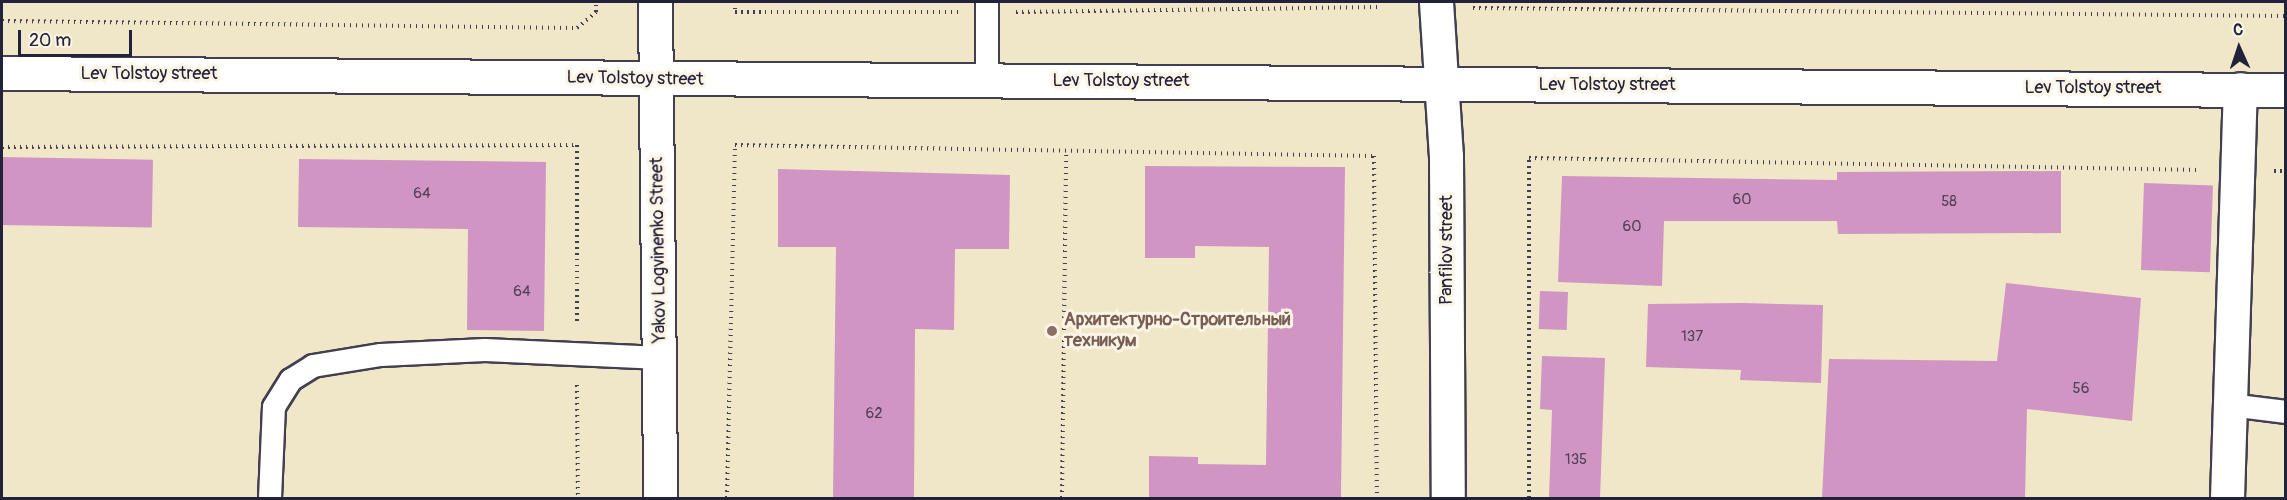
<!DOCTYPE html>
<meta charset="utf-8">
<style>
body{margin:0}
#map{position:relative;width:2287px;height:500px;overflow:hidden;background:#f0e6c8;font-family:Pangolin,sans-serif}
div>[style]{position:absolute}
.building>*{inset:0;background:#d095c3;transform-origin:0 0}
.path>*{height:4px;margin-top:-2px;transform-origin:0;background:repeating-linear-gradient(90deg,#413f50 0 1.5px,transparent 0 6px)}
.roads{filter:drop-shadow(2px 0 #413f50) drop-shadow(-2px 0 #413f50) drop-shadow(0 2px #413f50) drop-shadow(0 -2px #413f50)}
.lane>*{height:22px;margin:-11px;padding:0 11px;transform-origin:11px;border-radius:11px;background:#fff}
.street>*{height:33px;margin:-16.5px;padding:0 16.5px;transform-origin:16.5px;border-radius:16.5px;background:#fff}
.secondary>*{height:33px;margin:-16.5px;padding:0 16.5px;transform-origin:16.5px;border-radius:16.5px;background:#fff}
.primary>*{height:33px;margin:-16.5px;padding:0 16.5px;transform-origin:16.5px;border-radius:16.5px;background:#fff}
.dots>*{width:16px;height:16px;translate:-50% -50%;box-sizing:border-box;border:3px solid #fcf5e5;border-radius:50%}
span{translate:-50% -50%;white-space:nowrap;text-align:center;line-height:1.15;-webkit-text-stroke:6px #fcf5e5;paint-order:stroke}
.number-label{font-size:15px;color:#4e3f5d}
.number-label span{-webkit-text-stroke-width:0}
.street-label{font-size:18px;color:#22223b}
.education-label{font-size:18px;color:#785e54;font-weight:700}
.left{translate:0 -50%;text-align:left}
.frame{position:absolute;inset:0;border:3px solid #22223b;pointer-events:none}
.north{position:absolute;left:2209px;top:18px;width:60px;height:60px;-webkit-text-stroke:4px #fcf5e5;paint-order:stroke;rotate:357deg;font-size:16px;font-weight:700;line-height:24px;text-align:center;color:#22223b}
.north::after{content:'';display:block;margin:auto;width:21px;height:27px;background:#22223b;clip-path:polygon(50% 0,100% 100%,50% 72%,0 100%)}
.scale{position:absolute;left:18px;top:30px;width:114px;height:27px;box-sizing:border-box;border:3px solid #22223b;border-top:0;padding-left:8px;font-size:18px;line-height:21px;white-space:nowrap;color:#22223b;-webkit-text-stroke:4px #fcf5e5;paint-order:stroke}
</style>
<div id="map">
<div class="building">
<div style="left:2px;top:157px;width:151px;height:68px;rotate:1deg"></div>
<div style="clip-path:polygon(299px 159px,546px 162px,544px 331px,467px 330px,468px 229px,298px 227px)"></div>
<div style="clip-path:polygon(1145px 166px,1345px 167px,1341px 498px,1149px 498px,1149px 456px,1198px 457px,1198px 464px,1266px 465px,1269px 247px,1195px 246px,1195px 258px,1145px 258px)"></div>
<div style="clip-path:polygon(778px 169px,1010px 175px,1009px 249px,955px 249px,954px 330px,915px 329px,914px 498px,833px 498px,836px 247px,778px 247px)"></div>
<div style="clip-path:polygon(2061px 171px,2061px 233px,1838px 234px,1837px 221px,1664px 221px,1662px 286px,1558px 282px,1562px 176px,1837px 180px,1837px 172px)"></div>
<div style="left:2144px;top:183px;width:69px;height:87px;rotate:2deg"></div>
<div style="clip-path:polygon(2006px 283px,2141px 298px,2132px 421px,2027px 409px,2025px 498px,1822px 498px,1829px 359px,1997px 361px)"></div>
<div style="left:1540px;top:291px;width:28px;height:38px;rotate:2deg"></div>
<div style="clip-path:polygon(1743px 303px,1823px 305px,1821px 383px,1740px 380px,1741px 370px,1646px 367px,1648px 304px)"></div>
<div style="clip-path:polygon(1542px 356px,1605px 358px,1600px 498px,1549px 498px,1552px 410px,1540px 409px)"></div>
</div>
<div class="path">
<div style="left:735px;top:2px;width:10px;rotate:90deg"></div>
<div style="left:735px;top:12px;width:223px"></div>
<div style="left:1473px;top:8px;width:813px;rotate:0.56deg"></div>
<div style="left:1016px;top:12px;width:365px;rotate:-0.8deg"></div>
<div style="left:2px;top:21px;width:575px;rotate:0.7deg"></div>
<div style="left:577px;top:28px;width:25px;rotate:-40deg"></div>
<div style="left:596px;top:12px;width:10px;rotate:-90deg"></div>
<div style="left:2px;top:147px;width:575px;rotate:-0.2deg"></div>
<div style="left:577px;top:145px;width:179px;rotate:90deg"></div>
<div style="left:2274px;top:171px;width:12px"></div>
<div style="left:577px;top:385px;width:113px;rotate:89.5deg"></div>
<div style="left:727px;top:498px;width:353px;rotate:-88.7deg"></div>
<div style="left:735px;top:145px;width:639px;rotate:0.99deg"></div>
<div style="left:1374px;top:156px;width:342px;rotate:89.5deg"></div>
<div style="left:1062px;top:498px;width:346px;rotate:-89.3deg"></div>
<div style="left:1529px;top:498px;width:340px;rotate:-90deg"></div>
<div style="left:1529px;top:158px;width:672px;rotate:1.02deg"></div>
</div>
<div class="roads">
<div class="lane">
<div style="left:987px;top:81px;width:79px;rotate:-90deg"></div>
<div style="left:2230px;top:405px;width:56px;rotate:7.1deg"></div>
<div style="left:270px;top:498px;width:91px;rotate:-87.5deg"></div>
<div style="left:274px;top:407px;width:32px;rotate:-58deg"></div>
<div style="left:291px;top:380px;width:26px;rotate:-32deg"></div>
<div style="left:313px;top:366px;width:69px;rotate:-9.2deg"></div>
<div style="left:381px;top:355px;width:104px;rotate:-2.8deg"></div>
<div style="left:485px;top:350px;width:176px;rotate:2.6deg"></div>
</div>
<div class="street">
<div style="left:2227px;top:498px;width:409px;rotate:-88.2deg"></div>
</div>
<div class="secondary">
<div style="left:655px;top:2px;width:496px;rotate:89.4deg"></div>
<div style="left:1436px;top:2px;width:154px;rotate:86.3deg"></div>
<div style="left:1446px;top:156px;width:342px;rotate:89.7deg"></div>
</div>
<div class="primary">
<div style="left:2px;top:73px;width:2284px;rotate:0.43deg"></div>
</div>
</div>
<div class="dots">
<div style="left:1052px;top:331px;background:#8d6e63"></div>
</div>
<div class="number-label">
<span style="left:422px;top:194px">64</span>
<span style="left:1742px;top:200px">60</span>
<span style="left:1949px;top:202px">58</span>
<span style="left:1632px;top:227px">60</span>
<span style="left:522px;top:292px">64</span>
<span style="left:1692px;top:337px">137</span>
<span style="left:2081px;top:389px">56</span>
<span style="left:874px;top:414px">62</span>
<span style="left:1576px;top:460px">135</span>
</div>
<div class="street-label">
<span style="left:149px;top:74px">Lev Tolstoy street</span>
<span style="left:635px;top:79px;rotate:1deg">Lev Tolstoy street</span>
<span style="left:1121px;top:81px">Lev Tolstoy street</span>
<span style="left:1607px;top:85px">Lev Tolstoy street</span>
<span style="left:2093px;top:88px">Lev Tolstoy street</span>
<span style="left:659px;top:250px;rotate:-91deg">Yakov Logvinenko Street</span>
<span style="left:1447px;top:250px;rotate:-90deg">Panfilov street</span>
</div>
<div class="education-label">
<span class="left" style="left:1064px;top:331px">Архитектурно-Строительный<br>техникум</span>
</div>
<div class="frame"></div>
<div class="north">С</div>
<div class="scale">20 m</div>
</div>
